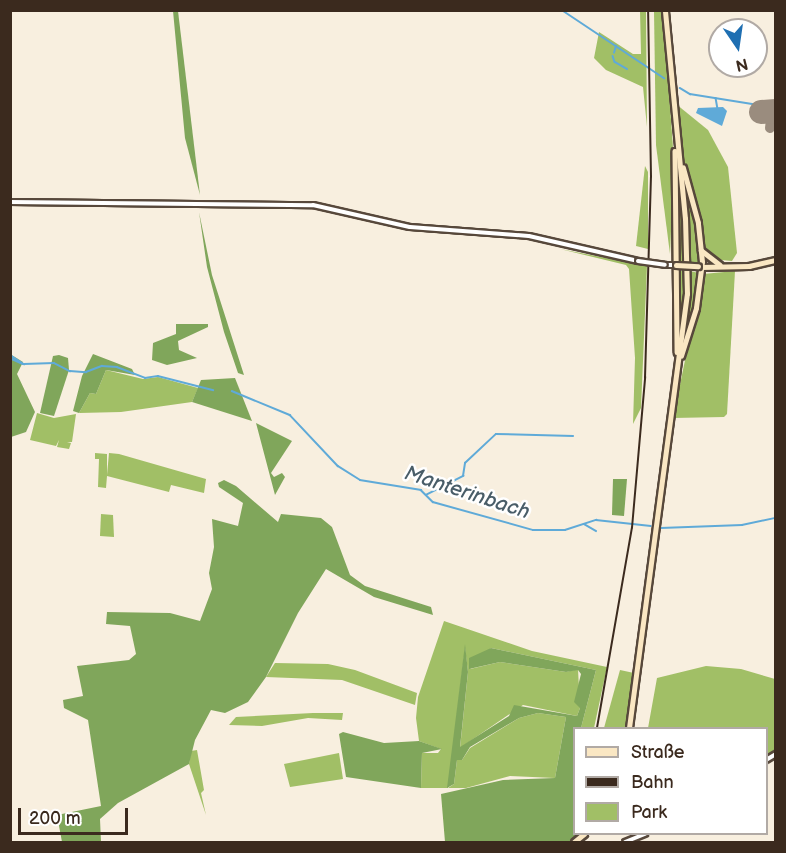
<!DOCTYPE html>
<meta charset="utf-8">
<style>
body{margin:0}
#map{position:relative;width:786px;height:853px;overflow:hidden;background:#f8efdf;font-family:"Balsamiq Sans",sans-serif}
div>[style]{position:absolute}
.green>*{inset:0;background:#a1bf66}
.forest>*{inset:0;background:#80a65b}
.water>*{inset:0;background:#5faad8}
.stream>*{height:1.5px;margin:-0.75px;padding:0 0.75px;transform-origin:0.75px;border-radius:0.75px;background:#5faad8}
.taxiway>*{height:10px;margin:-5px;padding:0 5px;transform-origin:5px;border-radius:5px;background:#9a8c7e}
.runway>*{height:24px;margin:-12px;padding:0 12px;transform-origin:12px;border-radius:12px;background:#9a8c7e}
.roads{filter:drop-shadow(2px 0 #57483b) drop-shadow(-2px 0 #57483b) drop-shadow(0 2px #57483b) drop-shadow(0 -2px #57483b)}
.tertiary>*{height:4px;margin:-2px;padding:0 2px;transform-origin:2px;border-radius:2px;background:#fff}
.secondary>*{height:4.5px;margin:-2.25px;padding:0 2.25px;transform-origin:2.25px;border-radius:2.25px;background:#fae7c3}
.rail>*{height:1.5px;margin:-0.75px;padding:0 0.75px;transform-origin:0.75px;border-radius:0.75px;background:#3b2a1e}
.bridges{filter:drop-shadow(2px 0 #57483b) drop-shadow(-2px 0 #57483b) drop-shadow(0 2px #57483b) drop-shadow(0 -2px #57483b)}
.tertiary-bridge>*{height:4px;margin:-2px;padding:0 2px;transform-origin:2px;border-radius:2px;background:#fff}
.secondary-bridge>*{height:4.5px;margin:-2.25px;padding:0 2.25px;transform-origin:2.25px;border-radius:2.25px;background:#fae7c3}
span{translate:-50% -50%;white-space:nowrap;text-align:center;line-height:1.15;-webkit-text-stroke:5px #fff;paint-order:stroke}
.water-label{font-size:21px;color:#495d68;font-style:italic}
.frame{position:absolute;inset:0;border:12px solid #3b2a1e;pointer-events:none}
.legend{position:absolute;left:573px;top:727px;width:195px;height:108px;box-sizing:border-box;background:#fff;border:2px solid #b1aaa5;margin:0;padding:8px 10px;list-style:none;font-size:18px;color:#3b2a1e}
.legend li{display:flex;align-items:center;gap:12px;height:30px}
.legend b{width:30px;border:2px solid #b1aaa5}
.north{position:absolute;left:708px;top:18px;width:60px;height:60px;box-sizing:border-box;background:#fff;border:2px solid #b1aaa5;border-radius:50%;rotate:167deg;font-size:16px;font-weight:700;line-height:24px;text-align:center;color:#3b2a1e}
.north::after{content:'';display:block;margin:auto;width:21px;height:27px;background:#1f6fb2;clip-path:polygon(50% 0,100% 100%,50% 72%,0 100%)}
.scale{position:absolute;left:18px;top:808px;width:110px;height:27px;box-sizing:border-box;border:3px solid #3b2a1e;border-top:0;padding-left:8px;font-size:18px;line-height:21px;white-space:nowrap;color:#3b2a1e;-webkit-text-stroke:4px #fff;paint-order:stroke}
</style>
<div id="map">
<div class="green">
<div style="clip-path:polygon(640px 11px,646px 11px,647px 127px,643px 87px,606px 70px,594px 58px,599px 32px,633px 54px,641px 54px)"></div>
<div style="clip-path:polygon(654px 11px,663px 11px,674px 161px,670px 254px,656px 145px)"></div>
<div style="clip-path:polygon(676px 104px,708px 130px,728px 167px,737px 253px,732px 261px,711px 259px,706px 253px,684px 168px)"></div>
<div style="clip-path:polygon(677px 164px,683px 215px,686px 261px,678px 261px)"></div>
<div style="clip-path:polygon(645px 166px,648px 172px,648px 249px,636px 246px)"></div>
<div style="clip-path:polygon(683px 176px,695px 217px,700px 262px,690px 262px)"></div>
<div style="clip-path:polygon(560px 249px,647px 266px,641px 408px,633px 424px,635px 358px,629px 269px,626px 265px)"></div>
<div style="clip-path:polygon(676px 271px,685px 271px,679px 346px)"></div>
<div style="clip-path:polygon(690px 271px,699px 273px,696px 304px,683px 348px)"></div>
<div style="clip-path:polygon(735px 271px,727px 414px,724px 417px,673px 418px,703px 274px)"></div>
<div style="clip-path:polygon(106px 370px,143px 379px,158px 377px,198px 388px,192px 402px,121px 412px,79px 413px,90px 393px,96px 394px)"></div>
<div style="clip-path:polygon(37px 413px,54px 418px,76px 414px,72px 442px,67px 442px,71px 443px,69px 449px,57px 447px,59px 440px,56px 446px,30px 440px)"></div>
<div style="clip-path:polygon(95px 453px,107px 454px,107px 475px,109px 453px,119px 454px,206px 479px,204px 493px,171px 485px,169px 492px,107px 476px,106px 488px,98px 487px,99px 459px,95px 459px)"></div>
<div style="clip-path:polygon(101px 514px,113px 515px,114px 537px,100px 536px)"></div>
<div style="clip-path:polygon(444px 621px,532px 651px,607px 667px,594px 728px,581px 728px,596px 670px,491px 648px,470px 669px,500px 662px,566px 672px,578px 669px,580px 708px,577px 716px,523px 705px,460px 748px,468px 672px,465px 648px,448px 788px,454px 784px,457px 760px,462px 760px,470px 748px,519px 718px,538px 713px,566px 717px,555px 778px,510px 776px,466px 788px,421px 788px,422px 753px,438px 753px,441px 749px,419px 741px,416px 718px,418px 697px)"></div>
<div style="clip-path:polygon(275px 663px,328px 664px,355px 670px,417px 693px,415px 705px,342px 680px,266px 677px)"></div>
<div style="clip-path:polygon(706px 666px,741px 669px,775px 679px,775px 751px,767px 757px,766px 728px,648px 728px,657px 678px)"></div>
<div style="clip-path:polygon(620px 670px,634px 673px,626px 728px,604px 728px)"></div>
<div style="clip-path:polygon(313px 713px,343px 713px,342px 720px,308px 718px,262px 726px,229px 725px,236px 717px)"></div>
<div style="clip-path:polygon(197px 750px,204px 790px,201px 793px,206px 815px,189px 764px,191px 751px)"></div>
<div style="clip-path:polygon(339px 753px,343px 779px,290px 787px,284px 764px)"></div>
</div>
<div class="forest">
<div style="clip-path:polygon(173px 11px,178px 11px,200px 195px,185px 138px)"></div>
<div style="clip-path:polygon(199px 212px,212px 275px,244px 375px,238px 373px,224px 332px,207px 267px)"></div>
<div style="clip-path:polygon(176px 324px,208px 324px,208px 327px,178px 341px,179px 350px,197px 358px,167px 365px,152px 360px,153px 343px,176px 334px)"></div>
<div style="clip-path:polygon(10px 354px,23px 362px,17px 374px,35px 412px,26px 432px,11px 437px)"></div>
<div style="clip-path:polygon(93px 354px,132px 369px,135px 375px,106px 370px,96px 394px,90px 393px,79px 413px,73px 411px,82px 376px)"></div>
<div style="clip-path:polygon(59px 355px,68px 358px,69px 370px,54px 416px,40px 413px,53px 356px)"></div>
<div style="clip-path:polygon(235px 378px,252px 421px,192px 402px,201px 380px)"></div>
<div style="clip-path:polygon(256px 423px,292px 441px,271px 473px,274px 477px,282px 473px,285px 477px,275px 495px)"></div>
<div style="clip-path:polygon(613px 479px,627px 479px,624px 516px,612px 515px)"></div>
<div style="clip-path:polygon(224px 480px,236px 486px,278px 522px,281px 514px,321px 518px,332px 527px,350px 575px,365px 586px,431px 607px,433px 615px,374px 597px,326px 569px,298px 613px,266px 677px,248px 702px,225px 713px,211px 710px,195px 740px,189px 764px,118px 803px,100px 819px,101px 842px,62px 842px,57px 815px,101px 806px,88px 720px,64px 708px,63px 700px,83px 696px,77px 666px,129px 660px,136px 654px,130px 626px,106px 624px,107px 612px,170px 613px,200px 621px,212px 589px,209px 573px,214px 547px,212px 519px,238px 526px,243px 503px,219px 487px,218px 483px)"></div>
<div style="clip-path:polygon(465px 644px,468px 672px,460px 747px,509px 716px,514px 705px,577px 716px,580px 708px,574px 702px,581px 674px,578px 670px,566px 672px,500px 662px,469px 669px,469px 658px,491px 648px,596px 670px,581px 728px,574px 728px,574px 834px,580px 834px,570px 842px,445px 842px,441px 794px,503px 780px,555px 778px,566px 717px,538px 713px,519px 718px,470px 747px,462px 760px,457px 760px,454px 784px,447px 788px)"></div>
<div style="clip-path:polygon(343px 732px,384px 743px,419px 741px,442px 749px,422px 753px,421px 788px,346px 777px,339px 734px)"></div>
</div>
<div class="water">
<div style="clip-path:polygon(723px 107px,727px 111px,722px 126px,696px 113px,698px 108px)"></div>
</div>
<div class="stream">
<div style="left:562px;top:10px;width:123px;rotate:33.7deg"></div>
<div style="left:614px;top:53px;width:7px;rotate:-74deg"></div>
<div style="left:613px;top:56px;width:6px;rotate:72deg"></div>
<div style="left:615px;top:62px;width:14px;rotate:30deg"></div>
<div style="left:680px;top:88px;width:12px;rotate:31deg"></div>
<div style="left:690px;top:94px;width:69px;rotate:9.2deg"></div>
<div style="left:716px;top:98px;width:11px;rotate:80deg"></div>
<div style="left:10px;top:355px;width:17px;rotate:33deg"></div>
<div style="left:24px;top:364px;width:30px;rotate:-2deg"></div>
<div style="left:54px;top:363px;width:18px;rotate:27deg"></div>
<div style="left:70px;top:371px;width:16px;rotate:4deg"></div>
<div style="left:86px;top:372px;width:17px;rotate:-21deg"></div>
<div style="left:102px;top:366px;width:15px;rotate:4deg"></div>
<div style="left:117px;top:367px;width:30px;rotate:21deg"></div>
<div style="left:145px;top:378px;width:13px;rotate:-9deg"></div>
<div style="left:158px;top:376px;width:57px;rotate:14.3deg"></div>
<div style="left:10px;top:358px;width:14px;rotate:25deg"></div>
<div style="left:232px;top:391px;width:63px;rotate:22.5deg"></div>
<div style="left:290px;top:415px;width:70px;rotate:46.7deg"></div>
<div style="left:338px;top:466px;width:26px;rotate:32deg"></div>
<div style="left:360px;top:480px;width:62px;rotate:9.3deg"></div>
<div style="left:421px;top:490px;width:17px;rotate:45deg"></div>
<div style="left:433px;top:502px;width:104px;rotate:15.6deg"></div>
<div style="left:533px;top:530px;width:32px"></div>
<div style="left:565px;top:530px;width:33px;rotate:-18deg"></div>
<div style="left:596px;top:520px;width:55px;rotate:6.2deg"></div>
<div style="left:426px;top:495px;width:42px;rotate:-27.2deg"></div>
<div style="left:463px;top:476px;width:13px;rotate:-81deg"></div>
<div style="left:465px;top:463px;width:42px;rotate:-43.1deg"></div>
<div style="left:496px;top:434px;width:77px;rotate:1.5deg"></div>
<div style="left:584px;top:524px;width:14px;rotate:30deg"></div>
<div style="left:661px;top:528px;width:81px;rotate:-2.1deg"></div>
<div style="left:742px;top:525px;width:35px;rotate:-12deg"></div>
</div>
<div class="taxiway">
<div style="left:770px;top:128px;width:17px;rotate:-83deg"></div>
</div>
<div class="runway">
<div style="left:761px;top:112px;width:15px;rotate:-4deg"></div>
</div>
<div class="roads">
<div class="tertiary">
<div style="left:10px;top:202px;width:303px;rotate:0.6deg"></div>
<div style="left:313px;top:205px;width:99px;rotate:12.8deg"></div>
<div style="left:410px;top:227px;width:119px;rotate:4.3deg"></div>
<div style="left:529px;top:236px;width:112px;rotate:12.9deg"></div>
<div style="left:665px;top:265px;width:8px"></div>
<div style="left:766px;top:760px;width:12px;rotate:-31deg"></div>
<div style="left:625px;top:842px;width:22px;rotate:-22deg"></div>
</div>
<div class="secondary">
<div style="left:675px;top:151px;width:201px;rotate:89.4deg"></div>
<div style="left:701px;top:250px;width:24px;rotate:38deg"></div>
<div style="left:701px;top:267px;width:48px;rotate:-1.2deg"></div>
<div style="left:749px;top:266px;width:28px;rotate:-13deg"></div>
<div style="left:681px;top:356px;width:50px;rotate:-72.6deg"></div>
<div style="left:696px;top:308px;width:46px;rotate:-82.6deg"></div>
<div style="left:702px;top:262px;width:39px;rotate:-96deg"></div>
<div style="left:698px;top:223px;width:57px;rotate:-105.3deg"></div>
<div style="left:629px;top:728px;width:438px;rotate:-82.4deg"></div>
<div style="left:687px;top:294px;width:75px;rotate:-91.5deg"></div>
<div style="left:685px;top:219px;width:210px;rotate:-95.5deg"></div>
<div style="left:574px;top:842px;width:13px;rotate:-39deg"></div>
</div>
</div>
<div class="rail">
<div style="left:597px;top:728px;width:203px;rotate:-80.1deg"></div>
<div style="left:632px;top:528px;width:151px;rotate:-85deg"></div>
<div style="left:645px;top:378px;width:201px;rotate:-88.3deg"></div>
<div style="left:651px;top:177px;width:167px;rotate:-91deg"></div>
</div>
<div class="bridges">
<div class="tertiary-bridge">
<div style="left:638px;top:261px;width:27px;rotate:8deg"></div>
</div>
<div class="secondary-bridge">
<div style="left:676px;top:265px;width:22px;rotate:3deg"></div>
</div>
</div>
<div class="water-label">
<span style="left:467px;top:493px;rotate:18deg">Manterinbach</span>
</div>
<div class="frame"></div>
<ul class="legend">
<li><b style="height:8px;background:#fae7c3"></b>Straße</li>
<li><b style="height:8px;background:#3b2a1e"></b>Bahn</li>
<li><b style="height:16px;background:#a1bf66"></b>Park</li>
</ul>
<div class="north">N</div>
<div class="scale">200 m</div>
</div>
